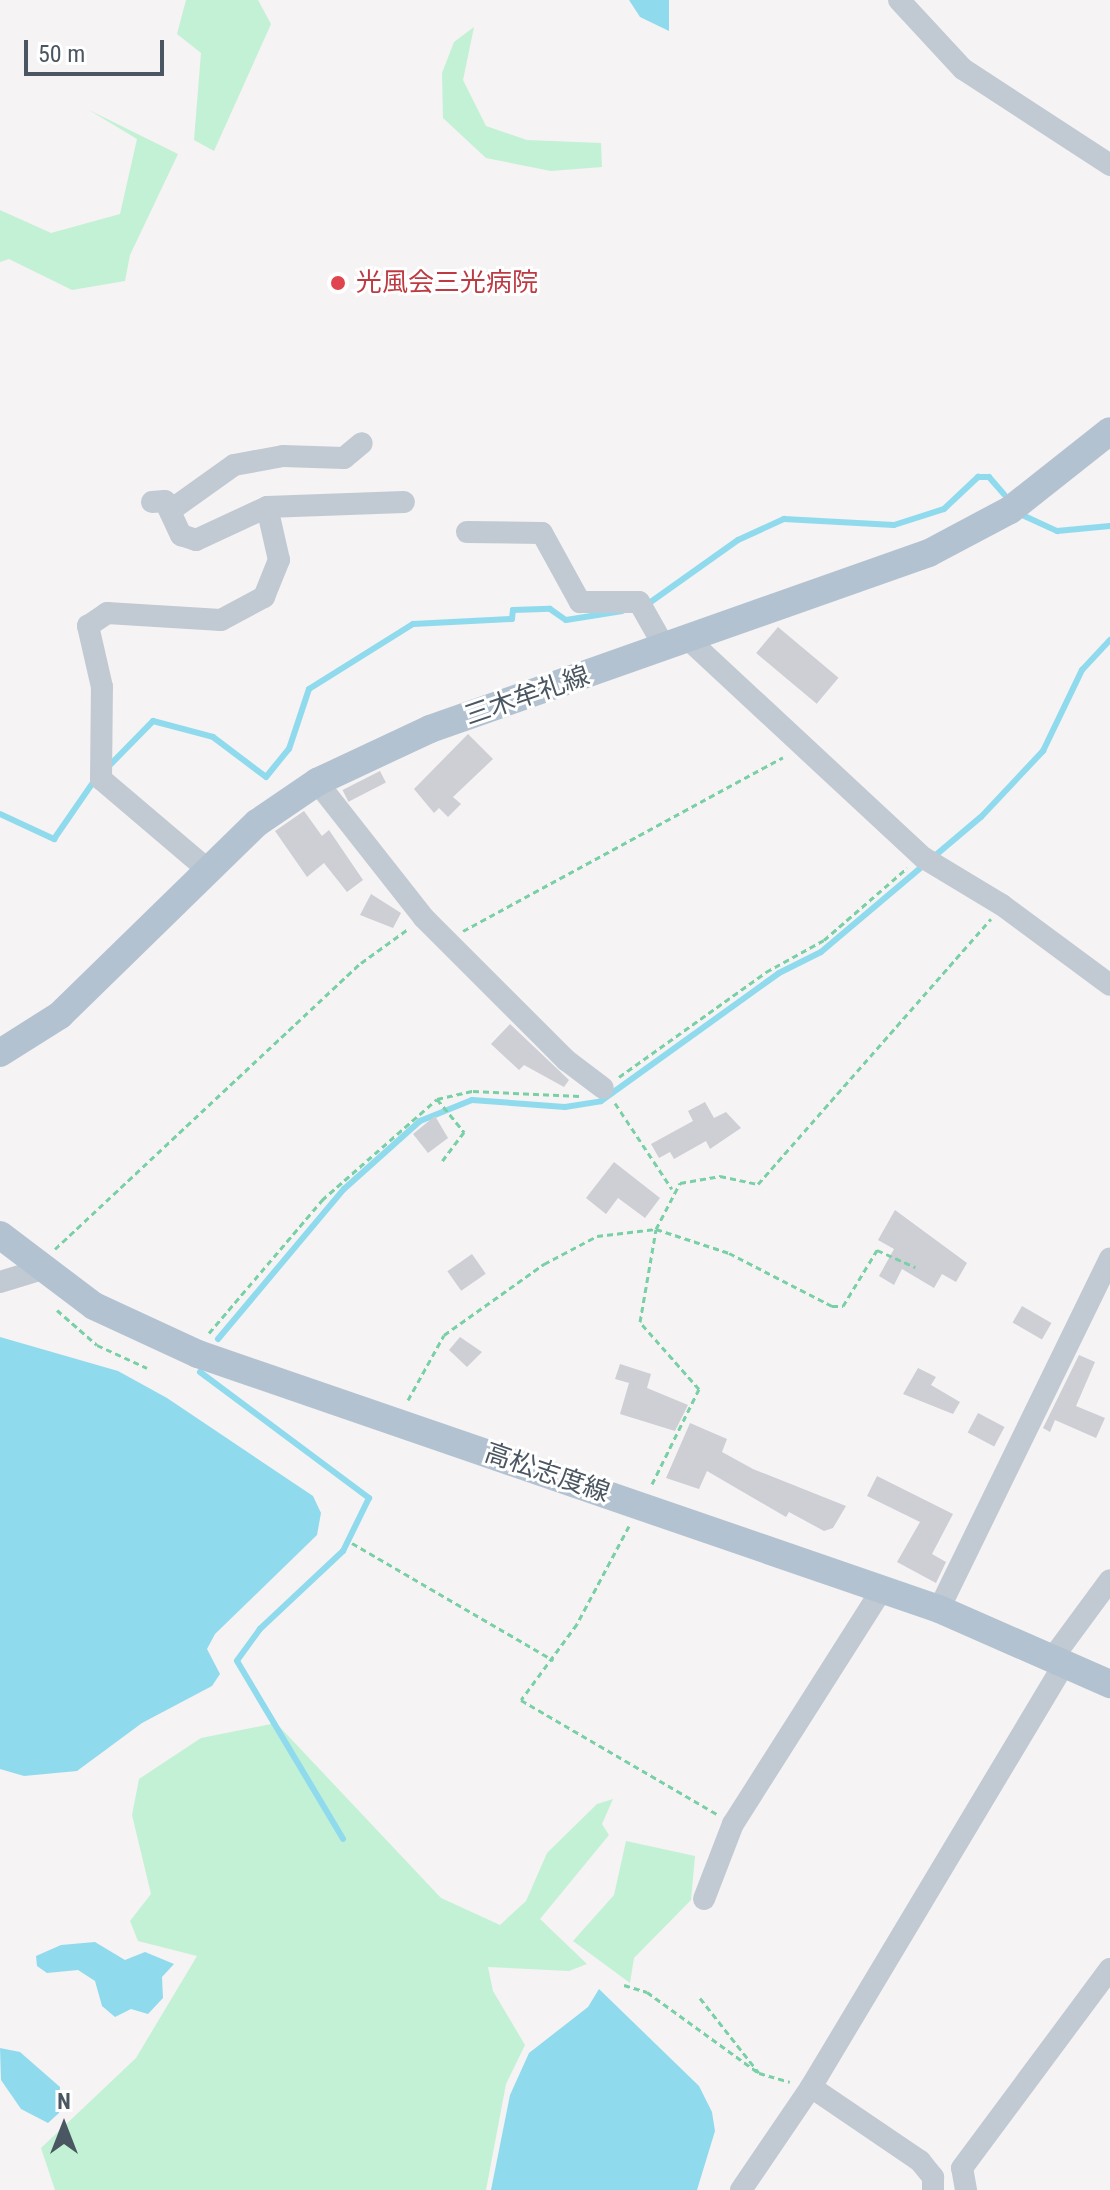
<!DOCTYPE html>
<meta charset="utf-8">
<style>
body{margin:0}
#map{position:relative;width:1110px;height:2190px;overflow:hidden;background:#f5f3f3;font-family:"Roboto Condensed","Noto Sans JP",sans-serif}
div>[style]{position:absolute}
.green>*{inset:0;background:#c3f1d5}
.water>*{inset:0;background:#90daee}
.stream>*{height:6px;margin:-3px;padding:0 3px;transform-origin:3px;border-radius:3px;background:#90daee}
.building>*{inset:0;background:#cdcfd5;transform-origin:0 0}
.path>*{height:3px;margin-top:-1.5px;transform-origin:0;background:repeating-linear-gradient(90deg,#7ad0a6 0 6px,transparent 0 10px)}
.minor>*{height:22px;margin:-11px;padding:0 11px;transform-origin:11px;border-radius:11px;background:#c1cad2}
.major>*{height:28px;margin:-14px;padding:0 14px;transform-origin:14px;border-radius:14px;background:#b3c2d1}
.dots>*{width:22px;height:22px;translate:-50% -50%;box-sizing:border-box;border:4px solid #fff;border-radius:50%}
span{translate:-50% -50%;white-space:nowrap;text-align:center;line-height:1.15;-webkit-text-stroke:6px #fff;paint-order:stroke}
.health-label{font-size:26px;color:#be3a42}
.left{translate:0 -50%;text-align:left}
.street-label{font-size:26px;color:#4a5661}
.north{position:absolute;left:24px;top:2086px;width:80px;height:80px;-webkit-text-stroke:6px #fff;paint-order:stroke;rotate:0deg;font-size:22px;font-weight:700;line-height:32px;text-align:center;color:#4a5661}
.north::after{content:'';display:block;margin:auto;width:28px;height:36px;background:#4a5661;clip-path:polygon(50% 0,100% 100%,50% 72%,0 100%)}
.scale{position:absolute;left:24px;top:40px;width:140px;height:36px;box-sizing:border-box;border:4px solid #4a5661;border-top:0;padding-left:10px;font-size:24px;line-height:28px;white-space:nowrap;color:#4a5661;-webkit-text-stroke:6px #fff;paint-order:stroke}
</style>
<div id="map">
<div class="green">
<div style="clip-path:polygon(186px 0,258px 0,271px 24px,214px 151px,194px 140px,201px 53px,177px 34px)"></div>
<div style="clip-path:polygon(474px 27px,463px 80px,486px 126px,527px 140px,601px 143px,602px 167px,551px 171px,486px 158px,443px 118px,442px 73px,454px 42px)"></div>
<div style="clip-path:polygon(89px 110px,178px 154px,130px 255px,125px 281px,72px 290px,9px 259px,0 262px,0 210px,51px 233px,120px 214px,137px 139px)"></div>
<div style="clip-path:polygon(276px 1723px,441px 1898px,500px 1925px,526px 1901px,547px 1853px,597px 1804px,613px 1799px,602px 1824px,609px 1835px,540px 1919px,587px 1964px,569px 1971px,488px 1967px,493px 1991px,525px 2045px,506px 2084px,486px 2190px,55px 2190px,41px 2148px,136px 2058px,197px 1956px,138px 1941px,130px 1921px,151px 1894px,132px 1815px,139px 1779px,201px 1738px)"></div>
<div style="clip-path:polygon(626px 1841px,695px 1856px,691px 1900px,634px 1958px,630px 1983px,573px 1941px,614px 1895px)"></div>
</div>
<div class="water">
<div style="clip-path:polygon(629px 0,669px 0,669px 31px,640px 17px)"></div>
<div style="clip-path:polygon(0 1337px,118px 1371px,167px 1398px,313px 1496px,321px 1513px,317px 1535px,215px 1634px,207px 1649px,220px 1674px,212px 1686px,142px 1723px,77px 1771px,24px 1776px,0 1769px)"></div>
<div style="clip-path:polygon(95px 1942px,125px 1960px,145px 1952px,174px 1964px,162px 1977px,163px 1998px,148px 2014px,131px 2009px,115px 2017px,102px 2006px,95px 1981px,78px 1970px,47px 1973px,37px 1966px,36px 1956px,61px 1945px)"></div>
<div style="clip-path:polygon(599px 1989px,699px 2086px,712px 2112px,715px 2131px,697px 2190px,491px 2190px,510px 2095px,529px 2053px,588px 2007px)"></div>
<div style="clip-path:polygon(0 2048px,20px 2052px,60px 2087px,59px 2113px,48px 2123px,21px 2109px,1px 2080px)"></div>
</div>
<div class="stream">
<div style="left:1020px;top:514px;width:41px;rotate:24.7deg"></div>
<div style="left:1057px;top:531px;width:53px;rotate:-5.4deg"></div>
<div style="left:645px;top:606px;width:114px;rotate:-35.4deg"></div>
<div style="left:738px;top:540px;width:51px;rotate:-24.5deg"></div>
<div style="left:784px;top:519px;width:110px;rotate:3.1deg"></div>
<div style="left:894px;top:525px;width:52px;rotate:-17.7deg"></div>
<div style="left:944px;top:509px;width:47px;rotate:-43.3deg"></div>
<div style="left:978px;top:477px;width:11px"></div>
<div style="left:989px;top:477px;width:23px;rotate:49deg"></div>
<div style="left:107px;top:768px;width:66px;rotate:-45.6deg"></div>
<div style="left:153px;top:721px;width:62px;rotate:14.9deg"></div>
<div style="left:213px;top:737px;width:66px;rotate:37deg"></div>
<div style="left:266px;top:777px;width:36px;rotate:-51deg"></div>
<div style="left:289px;top:749px;width:63px;rotate:-71.6deg"></div>
<div style="left:309px;top:689px;width:123px;rotate:-32deg"></div>
<div style="left:413px;top:624px;width:99px;rotate:-2.9deg"></div>
<div style="left:512px;top:619px;width:9px;rotate:-84deg"></div>
<div style="left:513px;top:610px;width:37px;rotate:-2deg"></div>
<div style="left:550px;top:609px;width:19px;rotate:35deg"></div>
<div style="left:566px;top:620px;width:57px;rotate:-9.1deg"></div>
<div style="left:0;top:814px;width:60px;rotate:24.8deg"></div>
<div style="left:54px;top:839px;width:67px;rotate:-55.4deg"></div>
<div style="left:218px;top:1339px;width:196px;rotate:-50deg"></div>
<div style="left:344px;top:1189px;width:102px;rotate:-41.8deg"></div>
<div style="left:420px;top:1121px;width:56px;rotate:-22deg"></div>
<div style="left:472px;top:1100px;width:93px;rotate:4.3deg"></div>
<div style="left:565px;top:1107px;width:36px;rotate:-9deg"></div>
<div style="left:601px;top:1101px;width:219px;rotate:-35.7deg"></div>
<div style="left:779px;top:973px;width:47px;rotate:-26.6deg"></div>
<div style="left:821px;top:952px;width:209px;rotate:-40.2deg"></div>
<div style="left:981px;top:817px;width:91px;rotate:-46.8deg"></div>
<div style="left:1043px;top:751px;width:90px;rotate:-64.3deg"></div>
<div style="left:1082px;top:670px;width:41px;rotate:-47deg"></div>
<div style="left:200px;top:1372px;width:211px;rotate:36.7deg"></div>
<div style="left:369px;top:1498px;width:59px;rotate:116.1deg"></div>
<div style="left:343px;top:1551px;width:114px;rotate:136.8deg"></div>
<div style="left:260px;top:1629px;width:39px;rotate:126deg"></div>
<div style="left:237px;top:1661px;width:207px;rotate:59.2deg"></div>
</div>
<div class="building">
<div style="left:778px;top:627px;width:79px;height:34px;rotate:40deg"></div>
<div style="clip-path:polygon(468px 734px,493px 759px,453px 797px,461px 804px,448px 817px,439px 808px,434px 813px,414px 789px)"></div>
<div style="left:380px;top:771px;width:13px;height:42px;rotate:63deg"></div>
<div style="clip-path:polygon(304px 811px,322px 836px,329px 830px,363px 880px,347px 892px,324px 863px,307px 877px,275px 831px)"></div>
<div style="clip-path:polygon(371px 894px,401px 913px,393px 928px,360px 915px)"></div>
<div style="clip-path:polygon(510px 1024px,569px 1080px,564px 1087px,524px 1065px,519px 1070px,491px 1044px)"></div>
<div style="clip-path:polygon(705px 1102px,714px 1118px,726px 1112px,741px 1128px,710px 1149px,706px 1141px,674px 1159px,670px 1152px,659px 1158px,651px 1144px,693px 1121px,688px 1111px)"></div>
<div style="clip-path:polygon(435px 1116px,448px 1138px,428px 1153px,413px 1134px)"></div>
<div style="clip-path:polygon(614px 1162px,660px 1198px,645px 1218px,618px 1198px,606px 1214px,586px 1198px)"></div>
<div style="clip-path:polygon(895px 1210px,967px 1263px,956px 1282px,942px 1274px,934px 1288px,902px 1269px,894px 1285px,879px 1276px,894px 1249px,878px 1240px)"></div>
<div style="left:472px;top:1254px;width:24px;height:30px;rotate:55deg"></div>
<div style="left:1022px;top:1306px;width:34px;height:19px;rotate:30deg"></div>
<div style="clip-path:polygon(460px 1337px,482px 1352px,467px 1367px,449px 1350px)"></div>
<div style="clip-path:polygon(1079px 1355px,1095px 1362px,1076px 1406px,1105px 1418px,1096px 1438px,1055px 1420px,1050px 1432px,1043px 1428px)"></div>
<div style="clip-path:polygon(620px 1364px,651px 1374px,647px 1388px,688px 1405px,675px 1431px,620px 1414px,629px 1383px,615px 1379px)"></div>
<div style="clip-path:polygon(918px 1368px,936px 1377px,931px 1385px,960px 1402px,953px 1414px,903px 1394px)"></div>
<div style="left:978px;top:1413px;width:30px;height:22px;rotate:28deg"></div>
<div style="clip-path:polygon(690px 1423px,727px 1439px,722px 1452px,753px 1469px,846px 1506px,833px 1528px,824px 1531px,789px 1512px,786px 1517px,707px 1471px,699px 1489px,666px 1478px)"></div>
<div style="clip-path:polygon(877px 1476px,953px 1514px,932px 1554px,946px 1562px,936px 1583px,897px 1562px,920px 1522px,867px 1496px)"></div>
</div>
<div class="path">
<div style="left:463px;top:931px;width:364px;rotate:-28.5deg"></div>
<div style="left:619px;top:1077px;width:181px;rotate:-35.5deg"></div>
<div style="left:766px;top:972px;width:66px;rotate:-28.9deg"></div>
<div style="left:824px;top:940px;width:110px;rotate:-40.9deg"></div>
<div style="left:437px;top:1099px;width:43px;rotate:50.7deg"></div>
<div style="left:464px;top:1132px;width:36px;rotate:127deg"></div>
<div style="left:615px;top:1103px;width:103px;rotate:56.5deg"></div>
<div style="left:55px;top:1249px;width:419px;rotate:-43.1deg"></div>
<div style="left:361px;top:963px;width:58px;rotate:-35.9deg"></div>
<div style="left:57px;top:1310px;width:53px;rotate:41.2deg"></div>
<div style="left:97px;top:1345px;width:55px;rotate:24.7deg"></div>
<div style="left:209px;top:1333px;width:175px;rotate:-49.6deg"></div>
<div style="left:322px;top:1200px;width:153px;rotate:-41.3deg"></div>
<div style="left:437px;top:1099px;width:37px;rotate:-13deg"></div>
<div style="left:473px;top:1091px;width:107px;rotate:2.7deg"></div>
<div style="left:408px;top:1400px;width:74px;rotate:-61deg"></div>
<div style="left:444px;top:1335px;width:123px;rotate:-35.4deg"></div>
<div style="left:544px;top:1264px;width:60px;rotate:-27.8deg"></div>
<div style="left:597px;top:1236px;width:59px;rotate:-6.8deg"></div>
<div style="left:656px;top:1229px;width:52px;rotate:-62.4deg"></div>
<div style="left:680px;top:1183px;width:41px;rotate:-9.9deg"></div>
<div style="left:720px;top:1176px;width:39px;rotate:12deg"></div>
<div style="left:758px;top:1184px;width:353px;rotate:-48.7deg"></div>
<div style="left:652px;top:1484px;width:106px;rotate:-63.7deg"></div>
<div style="left:699px;top:1389px;width:89px;rotate:-131.4deg"></div>
<div style="left:640px;top:1322px;width:94px;rotate:-80.2deg"></div>
<div style="left:656px;top:1229px;width:77px;rotate:18.2deg"></div>
<div style="left:729px;top:1253px;width:116px;rotate:27.2deg"></div>
<div style="left:832px;top:1306px;width:11px"></div>
<div style="left:843px;top:1306px;width:66px;rotate:-58.7deg"></div>
<div style="left:877px;top:1250px;width:42px;rotate:24.1deg"></div>
<div style="left:629px;top:1526px;width:111px;rotate:118deg"></div>
<div style="left:577px;top:1624px;width:94px;rotate:126.4deg"></div>
<div style="left:521px;top:1700px;width:227px;rotate:30.2deg"></div>
<div style="left:352px;top:1543px;width:233px;rotate:30.2deg"></div>
<div style="left:624px;top:1985px;width:24px;rotate:17deg"></div>
<div style="left:647px;top:1992px;width:138px;rotate:35.9deg"></div>
<div style="left:700px;top:1998px;width:95px;rotate:51.8deg"></div>
<div style="left:759px;top:2073px;width:32px;rotate:16deg"></div>
</div>
<div class="minor">
<div style="left:899px;top:0;width:94px;rotate:47.2deg"></div>
<div style="left:963px;top:69px;width:176px;rotate:33.1deg"></div>
<div style="left:152px;top:502px;width:13px;rotate:-4deg"></div>
<div style="left:165px;top:501px;width:38px;rotate:65deg"></div>
<div style="left:181px;top:535px;width:16px;rotate:18deg"></div>
<div style="left:196px;top:540px;width:78px;rotate:-24.9deg"></div>
<div style="left:267px;top:507px;width:137px;rotate:-2.1deg"></div>
<div style="left:171px;top:510px;width:77px;rotate:-35.5deg"></div>
<div style="left:234px;top:465px;width:50px;rotate:-10.4deg"></div>
<div style="left:283px;top:456px;width:61px;rotate:1.9deg"></div>
<div style="left:344px;top:458px;width:23px;rotate:-40deg"></div>
<div style="left:467px;top:532px;width:75px;rotate:0.8deg"></div>
<div style="left:542px;top:533px;width:79px;rotate:61.2deg"></div>
<div style="left:580px;top:602px;width:59px"></div>
<div style="left:639px;top:602px;width:53px;rotate:60.5deg"></div>
<div style="left:689px;top:640px;width:321px;rotate:42.9deg"></div>
<div style="left:924px;top:858px;width:91px;rotate:31.1deg"></div>
<div style="left:1002px;top:905px;width:134px;rotate:36.5deg"></div>
<div style="left:317px;top:782px;width:173px;rotate:51.8deg"></div>
<div style="left:424px;top:918px;width:201px;rotate:45deg"></div>
<div style="left:566px;top:1060px;width:46px;rotate:37.1deg"></div>
<div style="left:208px;top:870px;width:140px;rotate:-139.6deg"></div>
<div style="left:101px;top:779px;width:92px;rotate:-89.4deg"></div>
<div style="left:102px;top:687px;width:63px;rotate:-102.9deg"></div>
<div style="left:88px;top:626px;width:23px;rotate:-34deg"></div>
<div style="left:107px;top:613px;width:114px;rotate:3.5deg"></div>
<div style="left:221px;top:620px;width:49px;rotate:-28.1deg"></div>
<div style="left:264px;top:597px;width:40px;rotate:-68deg"></div>
<div style="left:279px;top:560px;width:54px;rotate:-102.8deg"></div>
<div style="left:0;top:1282px;width:41px;rotate:-17.1deg"></div>
<div style="left:939px;top:1609px;width:390px;rotate:-64deg"></div>
<div style="left:1054px;top:1656px;width:94px;rotate:-53.6deg"></div>
<div style="left:704px;top:1899px;width:80px;rotate:-68.9deg"></div>
<div style="left:733px;top:1824px;width:278px;rotate:-57.6deg"></div>
<div style="left:811px;top:2087px;width:132px;rotate:34.2deg"></div>
<div style="left:920px;top:2161px;width:21px;rotate:51deg"></div>
<div style="left:933px;top:2177px;width:13px;rotate:90deg"></div>
<div style="left:741px;top:2190px;width:125px;rotate:-55.8deg"></div>
<div style="left:811px;top:2087px;width:496px;rotate:-59.1deg"></div>
<div style="left:966px;top:2190px;width:22px;rotate:-100deg"></div>
<div style="left:962px;top:2168px;width:248px;rotate:-53.4deg"></div>
</div>
<div class="major">
<div style="left:0;top:1053px;width:71px;rotate:-32.3deg"></div>
<div style="left:60px;top:1015px;width:275px;rotate:-44.3deg"></div>
<div style="left:257px;top:823px;width:73px;rotate:-34.3deg"></div>
<div style="left:317px;top:782px;width:125px;rotate:-25.1deg"></div>
<div style="left:430px;top:729px;width:529px;rotate:-19.43deg"></div>
<div style="left:929px;top:553px;width:92px;rotate:-28deg"></div>
<div style="left:1010px;top:510px;width:127px;rotate:-38.3deg"></div>
<div style="left:0;top:1235px;width:118px;rotate:37.1deg"></div>
<div style="left:94px;top:1306px;width:115px;rotate:24.8deg"></div>
<div style="left:198px;top:1354px;width:784px;rotate:18.99deg"></div>
<div style="left:939px;top:1609px;width:187px;rotate:23.7deg"></div>
</div>
<div class="dots">
<div style="left:338px;top:283px;background:#e0444e"></div>
</div>
<div class="health-label">
<span class="left" style="left:356px;top:283px">光風会三光病院</span>
</div>
<div class="street-label">
<span style="left:527px;top:696px;rotate:-19deg">三木牟礼線</span>
<span style="left:547px;top:1473px;rotate:19deg">高松志度線</span>
</div>
<div class="north">N</div>
<div class="scale">50 m</div>
</div>
